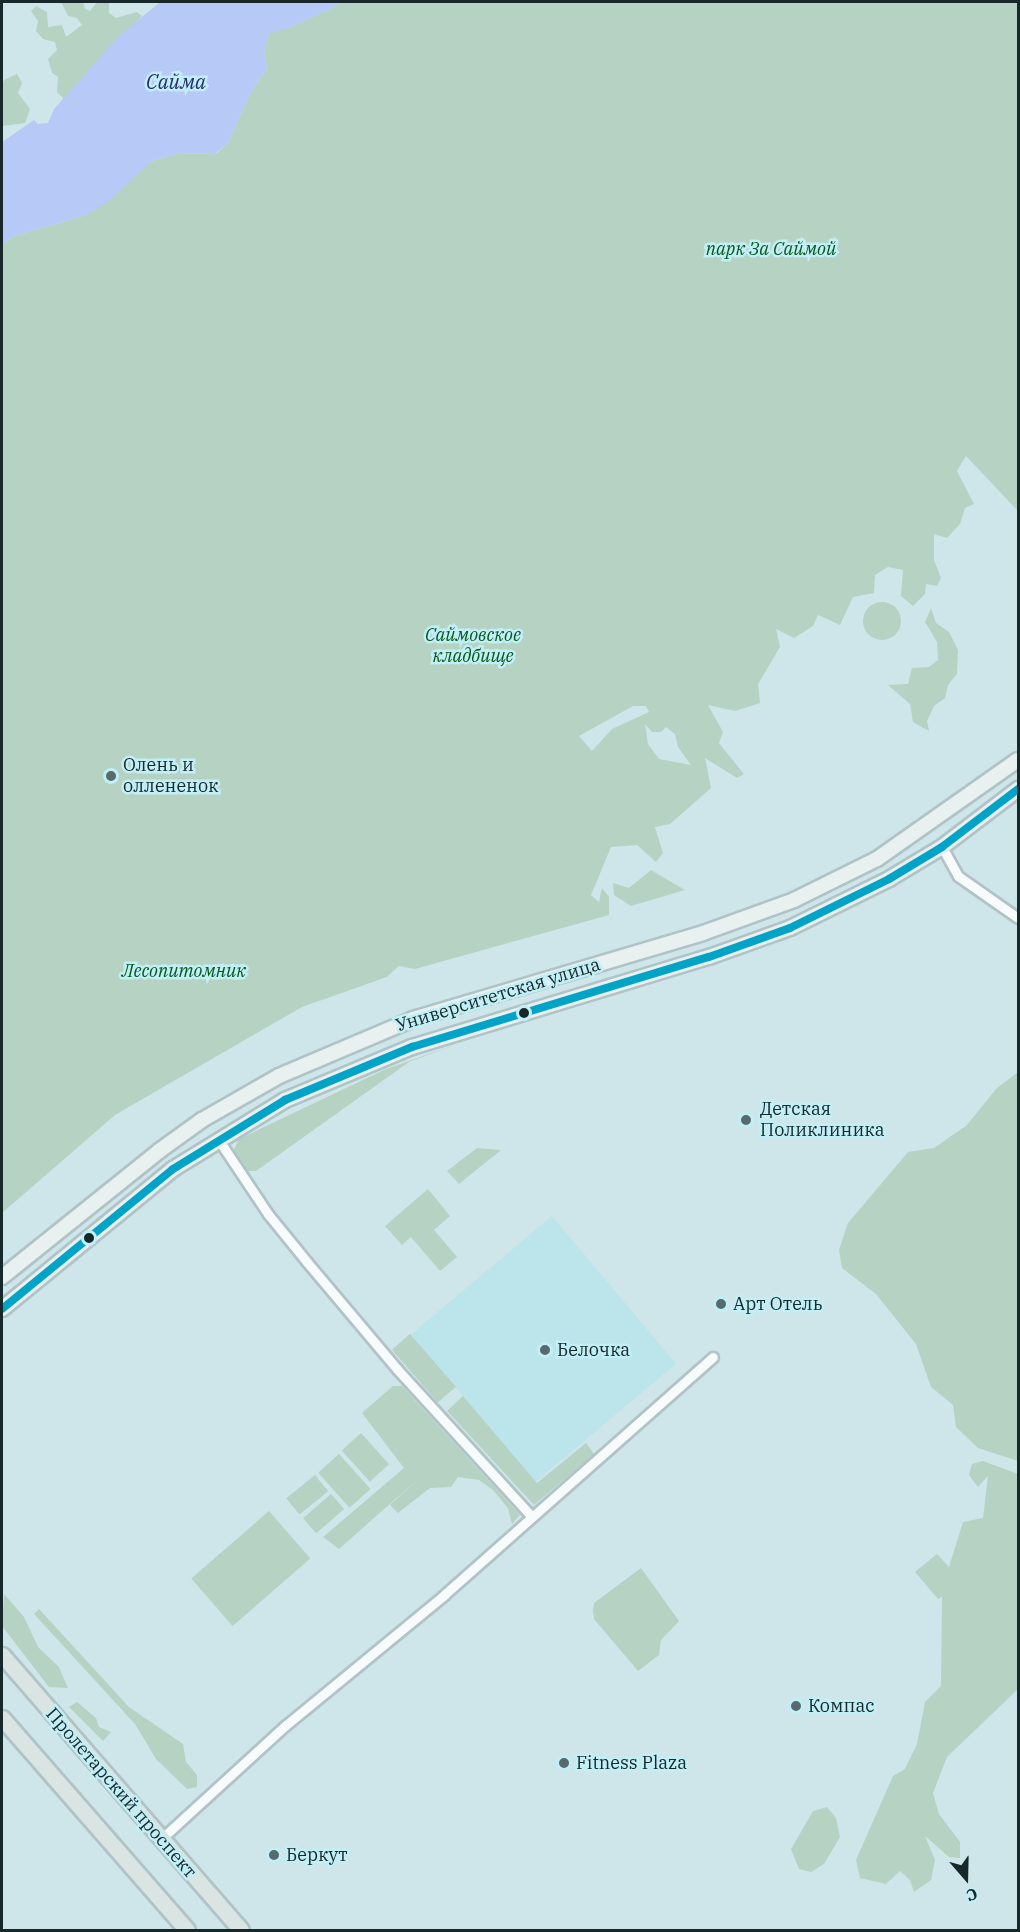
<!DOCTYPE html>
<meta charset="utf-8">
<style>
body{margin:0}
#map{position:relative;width:1020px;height:1932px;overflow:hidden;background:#cee6ea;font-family:"IBM Plex Serif",serif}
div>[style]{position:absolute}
.built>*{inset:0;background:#bce4eb;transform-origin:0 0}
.green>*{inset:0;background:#b5d2c2;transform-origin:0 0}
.round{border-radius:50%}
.water>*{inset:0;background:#b7c9f6}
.roads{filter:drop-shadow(2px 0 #b0c3c6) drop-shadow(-2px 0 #b0c3c6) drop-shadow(0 2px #b0c3c6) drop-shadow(0 -2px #b0c3c6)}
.street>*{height:9px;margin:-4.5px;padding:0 4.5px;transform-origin:4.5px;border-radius:4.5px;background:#f8fbfc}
.secondary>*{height:14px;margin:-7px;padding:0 7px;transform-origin:7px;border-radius:7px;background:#e8f0f0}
.primary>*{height:15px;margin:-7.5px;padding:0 7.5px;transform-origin:7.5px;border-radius:7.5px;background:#d9e4e3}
.bus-1>*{height:8px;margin:-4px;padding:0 4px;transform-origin:4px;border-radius:4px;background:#01a3c6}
.dots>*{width:16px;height:16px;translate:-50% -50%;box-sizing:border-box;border:3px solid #c2eef6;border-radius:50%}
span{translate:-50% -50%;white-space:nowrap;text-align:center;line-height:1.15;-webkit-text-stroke:5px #c2eef6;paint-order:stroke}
.park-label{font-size:18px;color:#065a1c;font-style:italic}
.poi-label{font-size:18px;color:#17282b}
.left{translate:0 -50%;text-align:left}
.street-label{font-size:18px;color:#17282b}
.water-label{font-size:20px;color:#242b72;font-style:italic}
.frame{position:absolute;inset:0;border:3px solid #17282b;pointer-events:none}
.north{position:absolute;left:936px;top:1848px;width:60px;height:60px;-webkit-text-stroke:4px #c2eef6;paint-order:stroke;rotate:160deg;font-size:16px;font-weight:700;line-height:24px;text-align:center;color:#17282b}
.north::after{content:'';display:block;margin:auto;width:21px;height:27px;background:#17282b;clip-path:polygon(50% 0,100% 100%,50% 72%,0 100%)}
</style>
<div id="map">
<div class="built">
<div style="left:552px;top:1216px;width:193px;height:184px;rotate:50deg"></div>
</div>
<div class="green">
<div style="clip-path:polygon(61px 2px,83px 2px,85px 9px,90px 11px,97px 2px,109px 2px,109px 13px,116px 18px,137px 12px,142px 16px,64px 99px,57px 92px,58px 77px,52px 73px,48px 59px,57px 50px,55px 42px,43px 39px,36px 31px,38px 21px,31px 11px,36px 6px,47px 12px,48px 27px,62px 25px,66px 37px,82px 25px,77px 18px,68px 16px)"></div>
<div style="clip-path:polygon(evenodd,344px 2px,1018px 2px,1018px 511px,966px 456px,957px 471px,974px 504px,965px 508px,960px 524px,947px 538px,934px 534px,934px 560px,941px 578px,937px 586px,926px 584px,925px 594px,913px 606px,901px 596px,903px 570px,888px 567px,875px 575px,874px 593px,853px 597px,840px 625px,818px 615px,813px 626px,794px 638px,776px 629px,780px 647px,758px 684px,760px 703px,735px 711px,708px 705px,723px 732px,719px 743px,744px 774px,737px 778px,705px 758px,711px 788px,670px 824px,655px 827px,663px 853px,656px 862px,637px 845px,611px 847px,591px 895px,599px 902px,602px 888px,609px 897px,609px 915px,415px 969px,399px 966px,387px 977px,302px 1007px,115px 1115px,2px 1213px,2px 245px,14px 236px,86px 215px,152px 161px,176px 154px,217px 153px,228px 143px,250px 94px,267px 68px,264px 53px,269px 32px,289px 28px,344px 2px,633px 706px,646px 706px,649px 712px,612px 729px,592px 751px,579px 736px,633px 706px,344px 2px,645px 724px,652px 732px,661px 732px,666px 727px,675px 734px,678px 747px,691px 765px,659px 759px,648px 744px,645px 724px)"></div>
<div style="clip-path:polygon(17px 74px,22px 83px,18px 93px,30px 109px,25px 123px,2px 126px,2px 86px,4px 80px)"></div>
<div class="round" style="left:863px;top:602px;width:38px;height:38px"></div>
<div style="clip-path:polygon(931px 608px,936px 623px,949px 632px,958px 650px,957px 674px,948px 685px,945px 698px,934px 706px,927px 721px,929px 731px,913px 722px,910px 704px,888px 685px,908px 684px,912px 668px,929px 667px,938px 660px,937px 642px,925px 622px)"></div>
<div style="clip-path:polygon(651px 870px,685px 890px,631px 906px,614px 895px,613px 883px,629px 888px)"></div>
<div style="clip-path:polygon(460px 1043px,409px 1062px,256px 1171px,245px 1171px,236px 1160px,233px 1151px,239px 1139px,386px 1069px)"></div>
<div style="clip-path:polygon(1018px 1072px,1018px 1461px,978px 1448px,956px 1427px,953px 1405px,931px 1387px,916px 1344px,876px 1294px,842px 1268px,839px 1250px,848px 1223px,908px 1152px,934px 1148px,967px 1125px,996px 1089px)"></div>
<div style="clip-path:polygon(477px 1148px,501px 1150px,459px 1184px,447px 1171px)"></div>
<div style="clip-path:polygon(428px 1189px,450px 1216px,434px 1230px,457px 1257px,440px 1271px,411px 1237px,402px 1245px,385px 1226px)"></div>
<div style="left:410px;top:1334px;width:70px;height:24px;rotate:49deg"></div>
<div style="clip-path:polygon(393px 1386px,402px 1386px,520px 1515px,512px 1524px,508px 1508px,493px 1490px,479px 1480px,458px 1477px,451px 1487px,430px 1488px,398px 1513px,390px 1505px,425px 1473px,339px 1549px,323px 1537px,404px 1468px,362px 1413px)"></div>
<div style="clip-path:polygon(463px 1396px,537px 1483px,586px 1443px,594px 1454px,534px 1505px,447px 1411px)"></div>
<div style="left:361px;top:1433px;width:42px;height:26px;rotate:48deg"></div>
<div style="left:339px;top:1454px;width:47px;height:28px;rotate:48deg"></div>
<div style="clip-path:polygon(983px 1461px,1018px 1474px,1018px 1689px,947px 1757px,933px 1793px,939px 1814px,960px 1842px,960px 1858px,949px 1857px,925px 1836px,935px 1860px,931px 1880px,914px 1892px,910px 1880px,900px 1871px,886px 1884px,860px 1878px,856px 1860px,893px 1776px,905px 1769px,917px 1744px,925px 1702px,941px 1686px,942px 1597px,938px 1599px,915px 1572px,937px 1554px,949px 1567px,963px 1522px,983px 1518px,988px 1476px,978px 1487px,969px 1475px,972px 1464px)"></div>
<div style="left:315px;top:1475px;width:21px;height:37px;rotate:51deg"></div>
<div style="left:331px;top:1494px;width:20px;height:37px;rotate:49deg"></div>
<div style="left:269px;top:1511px;width:63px;height:103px;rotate:49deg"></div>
<div style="clip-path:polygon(641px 1568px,679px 1621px,661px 1640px,659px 1655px,638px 1671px,594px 1619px,593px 1611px,594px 1603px)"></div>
<div style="clip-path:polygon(4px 1594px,24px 1617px,38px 1647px,59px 1667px,68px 1688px,49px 1687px,2px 1626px)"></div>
<div style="clip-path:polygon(39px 1609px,129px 1707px,183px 1744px,186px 1762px,197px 1775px,197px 1787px,187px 1789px,156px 1759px,135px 1724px,34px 1614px)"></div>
<div style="clip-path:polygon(77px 1702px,96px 1718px,99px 1727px,111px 1732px,103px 1741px,69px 1707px)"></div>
<div style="clip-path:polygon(827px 1807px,836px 1818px,840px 1837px,824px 1864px,811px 1872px,799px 1869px,791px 1849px,813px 1811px)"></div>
</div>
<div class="water">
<div style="clip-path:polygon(160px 2px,344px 2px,289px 28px,269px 33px,264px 53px,267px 68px,250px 94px,228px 143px,216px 153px,176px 154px,152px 161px,108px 202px,86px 215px,14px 236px,2px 245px,2px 142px,34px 120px,38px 124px,48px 123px,54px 109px,119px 36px)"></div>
</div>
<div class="roads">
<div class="street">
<div style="left:942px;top:847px;width:33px;rotate:61deg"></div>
<div style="left:958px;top:876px;width:73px;rotate:35deg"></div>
<div style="left:218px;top:1139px;width:90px;rotate:56.3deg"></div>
<div style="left:268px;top:1214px;width:62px;rotate:50.9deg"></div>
<div style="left:307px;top:1262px;width:140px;rotate:49.9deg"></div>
<div style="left:397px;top:1369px;width:200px;rotate:47.6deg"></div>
<div style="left:161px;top:1839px;width:169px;rotate:-42.4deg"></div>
<div style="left:286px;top:1725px;width:205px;rotate:-39.4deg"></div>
<div style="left:444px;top:1595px;width:359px;rotate:-41.5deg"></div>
</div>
<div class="secondary">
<div style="left:2px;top:1277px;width:201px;rotate:-38.7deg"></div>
<div style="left:159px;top:1151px;width:53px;rotate:-35.8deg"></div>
<div style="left:202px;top:1120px;width:89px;rotate:-29.7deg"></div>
<div style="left:279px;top:1076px;width:146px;rotate:-23deg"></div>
<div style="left:413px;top:1019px;width:302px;rotate:-16.5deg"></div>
<div style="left:703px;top:933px;width:97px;rotate:-19.9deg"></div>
<div style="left:794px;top:900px;width:93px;rotate:-26.3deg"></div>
<div style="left:877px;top:859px;width:172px;rotate:-35.1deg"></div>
<div style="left:2px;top:1309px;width:221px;rotate:-39.3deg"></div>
<div style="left:173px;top:1169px;width:132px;rotate:-31.6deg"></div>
<div style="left:285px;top:1100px;width:138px;rotate:-22.7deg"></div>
<div style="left:412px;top:1047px;width:310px;rotate:-16.9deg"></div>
<div style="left:709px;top:957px;width:86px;rotate:-19.7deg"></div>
<div style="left:790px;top:928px;width:110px;rotate:-26.3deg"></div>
<div style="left:889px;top:879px;width:62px;rotate:-31.1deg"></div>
<div style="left:942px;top:847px;width:96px;rotate:-37.3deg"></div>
</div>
<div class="primary">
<div style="left:2px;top:1655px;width:364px;rotate:49deg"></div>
<div style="left:2px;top:1718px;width:281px;rotate:48.9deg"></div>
</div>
</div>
<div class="bus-1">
<div style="left:2px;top:1309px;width:221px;rotate:-39.3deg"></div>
<div style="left:173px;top:1169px;width:132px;rotate:-31.6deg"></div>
<div style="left:285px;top:1100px;width:138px;rotate:-22.7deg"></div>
<div style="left:412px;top:1047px;width:310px;rotate:-16.9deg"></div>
<div style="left:709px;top:957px;width:86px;rotate:-19.7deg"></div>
<div style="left:790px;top:928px;width:110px;rotate:-26.3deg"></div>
<div style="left:889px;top:879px;width:62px;rotate:-31.1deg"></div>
<div style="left:942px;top:847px;width:96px;rotate:-37.3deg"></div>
</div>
<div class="dots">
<div style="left:111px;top:776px;background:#576a6e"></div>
<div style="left:524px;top:1013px;background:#17282b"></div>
<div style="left:746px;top:1120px;background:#576a6e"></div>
<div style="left:89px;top:1238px;background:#17282b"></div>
<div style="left:721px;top:1304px;background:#576a6e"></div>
<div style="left:545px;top:1350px;background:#576a6e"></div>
<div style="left:796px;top:1706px;background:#576a6e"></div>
<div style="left:564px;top:1763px;background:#576a6e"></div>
<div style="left:274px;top:1855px;background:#576a6e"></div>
</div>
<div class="park-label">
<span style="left:771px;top:249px">парк За Саймой</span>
<span style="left:473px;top:646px">Саймовское<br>кладбище</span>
<span style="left:184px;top:971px">Лесопитомник</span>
</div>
<div class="poi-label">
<span class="left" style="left:123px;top:776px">Олень и<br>оллененок</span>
<span class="left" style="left:760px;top:1120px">Детская<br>Поликлиника</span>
<span class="left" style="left:733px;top:1304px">Арт Отель</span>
<span class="left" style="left:557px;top:1350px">Белочка</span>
<span class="left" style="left:808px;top:1706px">Компас</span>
<span class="left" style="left:576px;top:1763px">Fitness Plaza</span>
<span class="left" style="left:286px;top:1855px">Беркут</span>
</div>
<div class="street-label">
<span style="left:498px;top:995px;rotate:-17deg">Университетская улица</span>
<span style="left:121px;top:1793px;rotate:49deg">Пролетарский проспект</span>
</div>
<div class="water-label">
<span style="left:176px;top:81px">Сайма</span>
</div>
<div class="frame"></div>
<div class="north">С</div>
</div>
